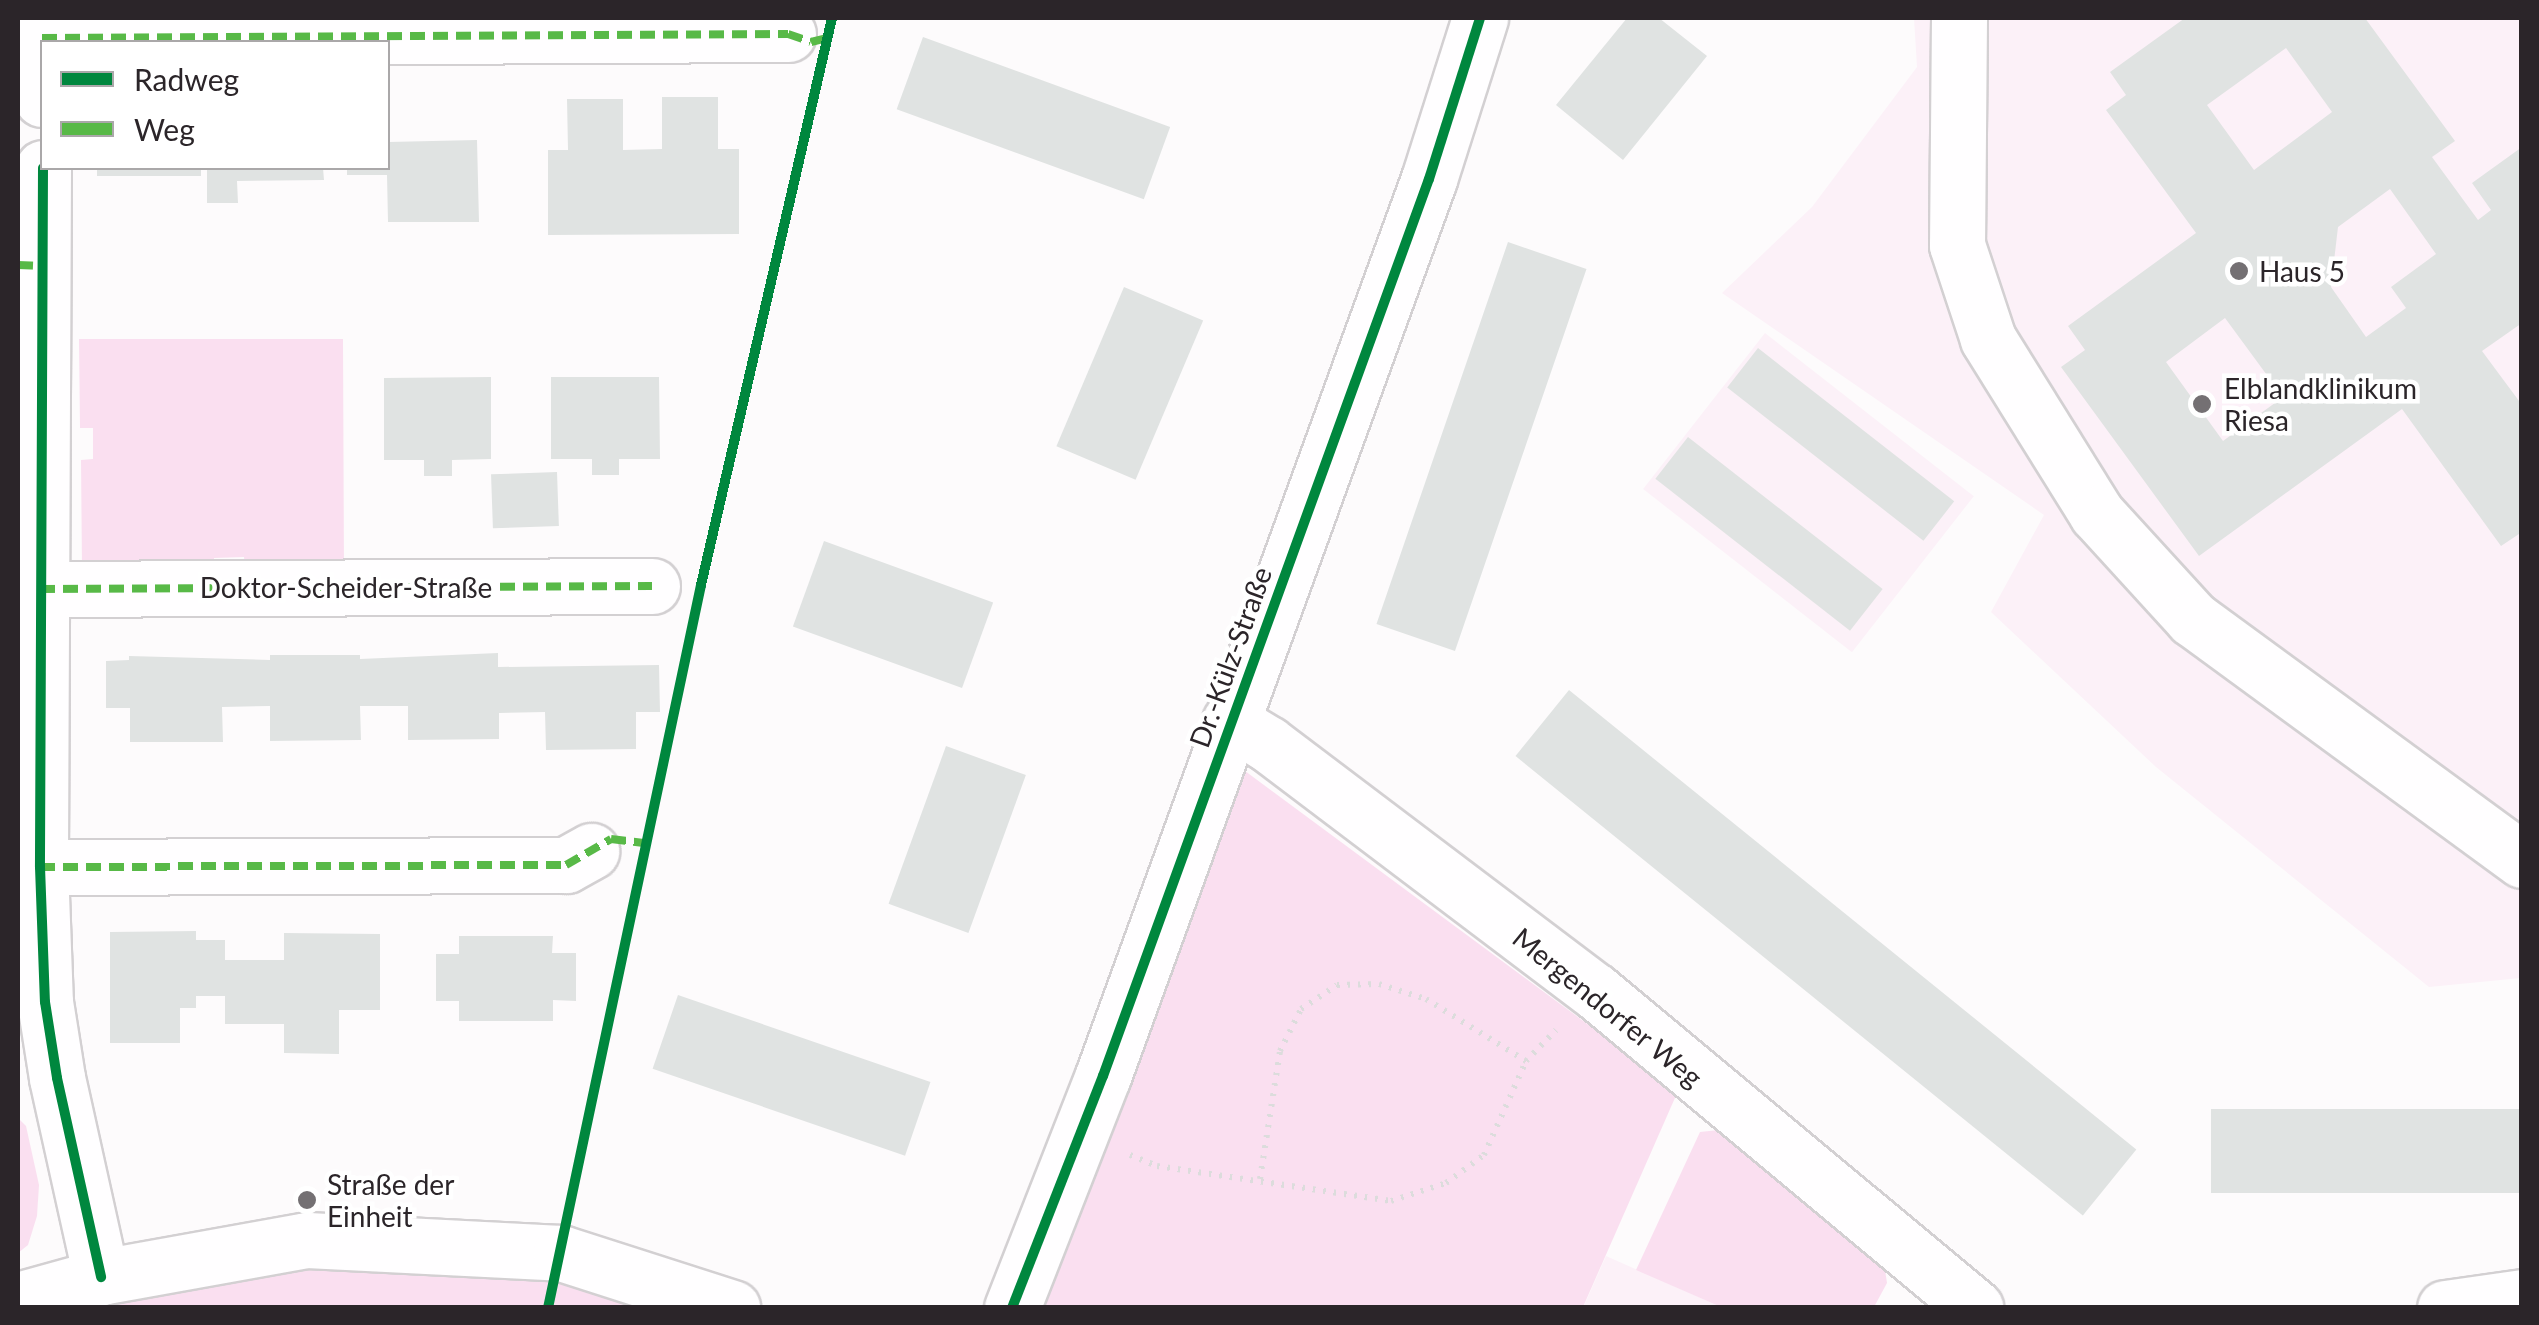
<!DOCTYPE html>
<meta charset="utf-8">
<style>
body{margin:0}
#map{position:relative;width:2539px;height:1325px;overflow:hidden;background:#fdfbfc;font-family:Lato,sans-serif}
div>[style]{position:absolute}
.built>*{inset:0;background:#fcf1f8;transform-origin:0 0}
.green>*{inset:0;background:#fadff0}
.building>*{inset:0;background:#e0e3e2;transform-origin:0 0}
.path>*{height:6px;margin-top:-3px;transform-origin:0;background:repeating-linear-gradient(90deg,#dcdcdc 0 2.5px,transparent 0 10.5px)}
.roads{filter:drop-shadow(2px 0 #d3d0d2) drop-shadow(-2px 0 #d3d0d2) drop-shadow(0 2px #d3d0d2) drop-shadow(0 -2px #d3d0d2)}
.minor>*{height:55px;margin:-27.5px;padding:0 27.5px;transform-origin:27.5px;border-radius:27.5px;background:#fffeff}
.quiet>*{height:8px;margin-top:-4px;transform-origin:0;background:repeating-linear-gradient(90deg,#58b947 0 15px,transparent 0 23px)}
.cycleway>*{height:10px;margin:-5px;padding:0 5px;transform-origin:5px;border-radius:5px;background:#00873e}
.dots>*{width:28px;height:28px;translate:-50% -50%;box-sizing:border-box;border:5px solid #fff;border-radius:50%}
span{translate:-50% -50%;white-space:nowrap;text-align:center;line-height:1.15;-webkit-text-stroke:9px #fff;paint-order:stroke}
.poi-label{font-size:28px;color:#2b2529}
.left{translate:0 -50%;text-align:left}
.street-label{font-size:28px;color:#2b2529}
.frame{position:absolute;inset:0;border:20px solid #2b2529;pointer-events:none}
.legend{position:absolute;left:40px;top:40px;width:350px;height:130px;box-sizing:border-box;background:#fff;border:2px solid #aaa8a9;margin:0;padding:12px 18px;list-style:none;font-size:30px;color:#2b2529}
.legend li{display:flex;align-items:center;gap:20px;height:50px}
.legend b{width:50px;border:2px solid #aaa8a9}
</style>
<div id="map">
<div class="built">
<div style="clip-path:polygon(1914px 18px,2521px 18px,2521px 978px,2429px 987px,2156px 767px,1991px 612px,2044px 515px,1722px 293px,1812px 207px,1917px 67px)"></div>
<div style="left:1765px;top:333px;width:265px;height:198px;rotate:38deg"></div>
<div style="clip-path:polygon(1606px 1256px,1721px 1307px,1583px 1308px)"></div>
</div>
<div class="green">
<div style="clip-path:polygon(79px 339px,343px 339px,344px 572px,245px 572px,244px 557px,214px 558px,215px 573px,82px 569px,81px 460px,93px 459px,93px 428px,80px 428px)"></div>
<div style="clip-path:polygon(1241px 768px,1678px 1091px,1583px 1307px,1027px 1308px)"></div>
<div style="clip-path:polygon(18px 1118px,26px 1126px,39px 1185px,37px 1216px,28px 1245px,18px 1253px)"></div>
<div style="clip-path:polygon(1728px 1129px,1883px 1257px,1887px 1283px,1874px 1307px,1721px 1307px,1636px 1270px,1700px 1132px)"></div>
<div style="clip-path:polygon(335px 1257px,484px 1265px,585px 1285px,656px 1308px,88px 1308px)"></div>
</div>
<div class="building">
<div style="clip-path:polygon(1627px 18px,1659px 18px,1707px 56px,1623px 160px,1556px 105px)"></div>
<div style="clip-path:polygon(evenodd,2185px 18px,2365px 18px,2455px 141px,2432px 157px,2478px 220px,2491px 210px,2472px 183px,2522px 147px,2522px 323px,2482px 351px,2522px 405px,2522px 532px,2501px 546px,2402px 409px,2199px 556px,2061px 367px,2085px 350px,2068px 326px,2196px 233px,2106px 110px,2126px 95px,2110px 72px,2185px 18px,2286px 48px,2332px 112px,2254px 170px,2207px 105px,2286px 48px,2185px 18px,2390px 189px,2436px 254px,2391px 287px,2406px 308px,2366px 337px,2331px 287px,2338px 227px,2390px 189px,2185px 18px,2225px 318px,2283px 397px,2223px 441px,2166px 362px,2225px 318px)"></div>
<div style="left:923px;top:37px;width:263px;height:77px;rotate:20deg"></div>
<div style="clip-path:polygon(662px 97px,718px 97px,718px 149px,739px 149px,739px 234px,548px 235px,548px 150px,568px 150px,567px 99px,623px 99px,623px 150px,662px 149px)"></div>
<div style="clip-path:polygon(477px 140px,479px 222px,388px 222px,387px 175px,347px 175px,347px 168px,388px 168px,388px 142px)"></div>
<div style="left:97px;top:168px;width:104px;height:8px"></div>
<div style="clip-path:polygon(207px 168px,323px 168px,324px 180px,237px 181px,238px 203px,207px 203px)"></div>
<div style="left:1508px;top:242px;width:83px;height:404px;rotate:19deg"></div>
<div style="left:1124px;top:287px;width:86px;height:173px;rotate:23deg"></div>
<div style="left:1758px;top:348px;width:249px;height:50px;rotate:38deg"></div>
<div style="clip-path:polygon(491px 377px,491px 459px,452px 460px,452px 476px,424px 476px,424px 460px,384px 460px,384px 378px)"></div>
<div style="clip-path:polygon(551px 377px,659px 377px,660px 459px,619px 459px,619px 475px,592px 475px,592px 459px,551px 459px)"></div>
<div style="left:1688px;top:437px;width:247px;height:53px;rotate:38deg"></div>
<div style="left:557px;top:472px;width:54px;height:66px;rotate:88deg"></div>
<div style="left:824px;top:541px;width:180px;height:91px;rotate:20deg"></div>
<div style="clip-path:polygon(498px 653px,498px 667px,659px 665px,660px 712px,636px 712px,636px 749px,546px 750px,545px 712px,499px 713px,499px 739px,408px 740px,408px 706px,360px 706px,361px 740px,270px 741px,270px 706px,222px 707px,223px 742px,130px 742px,130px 708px,106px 708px,106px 661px,129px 660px,129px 656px,270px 660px,270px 655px,360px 655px,360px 659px)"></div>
<div style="left:1569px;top:690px;width:730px;height:85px;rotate:39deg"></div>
<div style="left:946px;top:746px;width:85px;height:168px;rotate:20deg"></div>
<div style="clip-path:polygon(196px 931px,196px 940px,225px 940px,225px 960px,284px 960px,284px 933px,380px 934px,380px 1010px,339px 1010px,339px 1054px,284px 1053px,284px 1024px,225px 1024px,225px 996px,196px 996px,196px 1008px,180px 1008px,180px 1043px,110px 1043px,110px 932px)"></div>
<div style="clip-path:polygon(459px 936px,553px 936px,552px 953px,576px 953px,576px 1001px,553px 1000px,553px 1021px,459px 1021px,459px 1001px,436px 1001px,436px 954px,459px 954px)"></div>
<div style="left:678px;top:995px;width:267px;height:78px;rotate:19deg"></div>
<div style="left:2522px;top:1109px;width:84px;height:311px;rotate:90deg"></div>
</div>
<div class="path">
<div style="left:1130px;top:1155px;width:29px;rotate:22deg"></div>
<div style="left:1157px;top:1166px;width:237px;rotate:8.5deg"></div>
<div style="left:1391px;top:1201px;width:58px;rotate:-18.1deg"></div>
<div style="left:1446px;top:1183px;width:47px;rotate:-36.4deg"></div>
<div style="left:1484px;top:1155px;width:103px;rotate:-65.9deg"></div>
<div style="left:1526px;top:1061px;width:43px;rotate:-45.9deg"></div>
<div style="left:1260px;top:1179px;width:130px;rotate:-81.1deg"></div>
<div style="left:1280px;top:1051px;width:47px;rotate:-63.4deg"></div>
<div style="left:1301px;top:1009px;width:43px;rotate:-33.7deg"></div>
<div style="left:1337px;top:985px;width:42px;rotate:-1.4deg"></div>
<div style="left:1379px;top:984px;width:49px;rotate:17.7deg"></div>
<div style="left:1426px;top:999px;width:118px;rotate:31.8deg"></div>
</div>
<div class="roads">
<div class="minor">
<div style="left:42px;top:18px;width:81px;rotate:90deg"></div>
<div style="left:1959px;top:18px;width:227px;rotate:90.5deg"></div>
<div style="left:1957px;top:245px;width:99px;rotate:71.7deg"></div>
<div style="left:1988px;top:339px;width:206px;rotate:58.1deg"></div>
<div style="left:2097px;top:514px;width:142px;rotate:47.6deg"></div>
<div style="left:2193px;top:619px;width:408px;rotate:36.2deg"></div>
<div style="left:42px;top:38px;width:746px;rotate:-0.31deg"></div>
<div style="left:43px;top:168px;width:699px;rotate:90.25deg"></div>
<div style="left:40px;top:867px;width:135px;rotate:87.9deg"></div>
<div style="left:45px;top:1002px;width:77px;rotate:81deg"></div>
<div style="left:57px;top:1078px;width:204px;rotate:77.5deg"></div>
<div style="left:40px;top:589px;width:612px;rotate:-0.28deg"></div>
<div style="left:1230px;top:721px;width:44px;rotate:31.2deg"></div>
<div style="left:1268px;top:744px;width:410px;rotate:37.1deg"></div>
<div style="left:1595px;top:991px;width:495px;rotate:39.8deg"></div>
<div style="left:40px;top:867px;width:526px;rotate:-0.22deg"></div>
<div style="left:566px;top:865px;width:29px;rotate:-29deg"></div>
<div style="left:18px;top:1300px;width:86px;rotate:-15.5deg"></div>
<div style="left:101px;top:1277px;width:209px;rotate:-10.2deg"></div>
<div style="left:307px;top:1240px;width:254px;rotate:2.9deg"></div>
<div style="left:561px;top:1253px;width:180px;rotate:17.8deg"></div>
<div style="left:1012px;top:1308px;width:249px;rotate:-68.6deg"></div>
<div style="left:1103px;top:1076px;width:954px;rotate:-70.03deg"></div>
<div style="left:1429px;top:179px;width:169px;rotate:-72.4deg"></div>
<div style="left:2445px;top:1308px;width:78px;rotate:-8.1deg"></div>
</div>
</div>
<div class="quiet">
<div style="left:42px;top:38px;width:746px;rotate:-0.31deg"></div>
<div style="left:788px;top:34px;width:24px;rotate:19deg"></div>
<div style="left:811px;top:42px;width:16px;rotate:-14deg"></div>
<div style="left:18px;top:265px;width:26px;rotate:2deg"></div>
<div style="left:40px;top:589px;width:612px;rotate:-0.28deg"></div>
<div style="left:40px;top:867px;width:526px;rotate:-0.22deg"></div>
<div style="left:566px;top:865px;width:52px;rotate:-30deg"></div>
<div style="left:611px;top:839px;width:35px;rotate:7deg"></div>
</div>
<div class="cycleway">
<div style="left:43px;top:168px;width:699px;rotate:90.25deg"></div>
<div style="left:40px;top:867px;width:135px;rotate:87.9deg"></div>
<div style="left:45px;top:1002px;width:77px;rotate:81deg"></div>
<div style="left:57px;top:1078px;width:204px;rotate:77.5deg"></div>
<div style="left:548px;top:1308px;width:739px;rotate:-78.05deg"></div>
<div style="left:701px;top:585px;width:582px;rotate:-76.99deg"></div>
<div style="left:1012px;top:1308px;width:249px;rotate:-68.6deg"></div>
<div style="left:1103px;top:1076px;width:954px;rotate:-70.03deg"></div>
<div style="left:1429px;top:179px;width:169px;rotate:-72.4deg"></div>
</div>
<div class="dots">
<div style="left:2239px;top:271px;background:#747073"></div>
<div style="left:2202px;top:404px;background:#747073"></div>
<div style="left:307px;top:1200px;background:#747073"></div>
</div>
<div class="poi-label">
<span class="left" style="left:2259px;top:271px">Haus 5</span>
<span class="left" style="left:2224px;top:404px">Elblandklinikum<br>Riesa</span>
<span class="left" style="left:327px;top:1200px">Straße der<br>Einheit</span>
</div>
<div class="street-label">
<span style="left:346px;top:587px">Doktor-Scheider-Straße</span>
<span style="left:1230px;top:657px;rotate:-70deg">Dr.-Külz-Straße</span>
<span style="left:1608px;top:1007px;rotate:39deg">Mergendorfer Weg</span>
</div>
<div class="frame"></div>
<ul class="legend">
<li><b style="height:12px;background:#00873e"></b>Radweg</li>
<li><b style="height:12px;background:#58b947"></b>Weg</li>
</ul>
</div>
